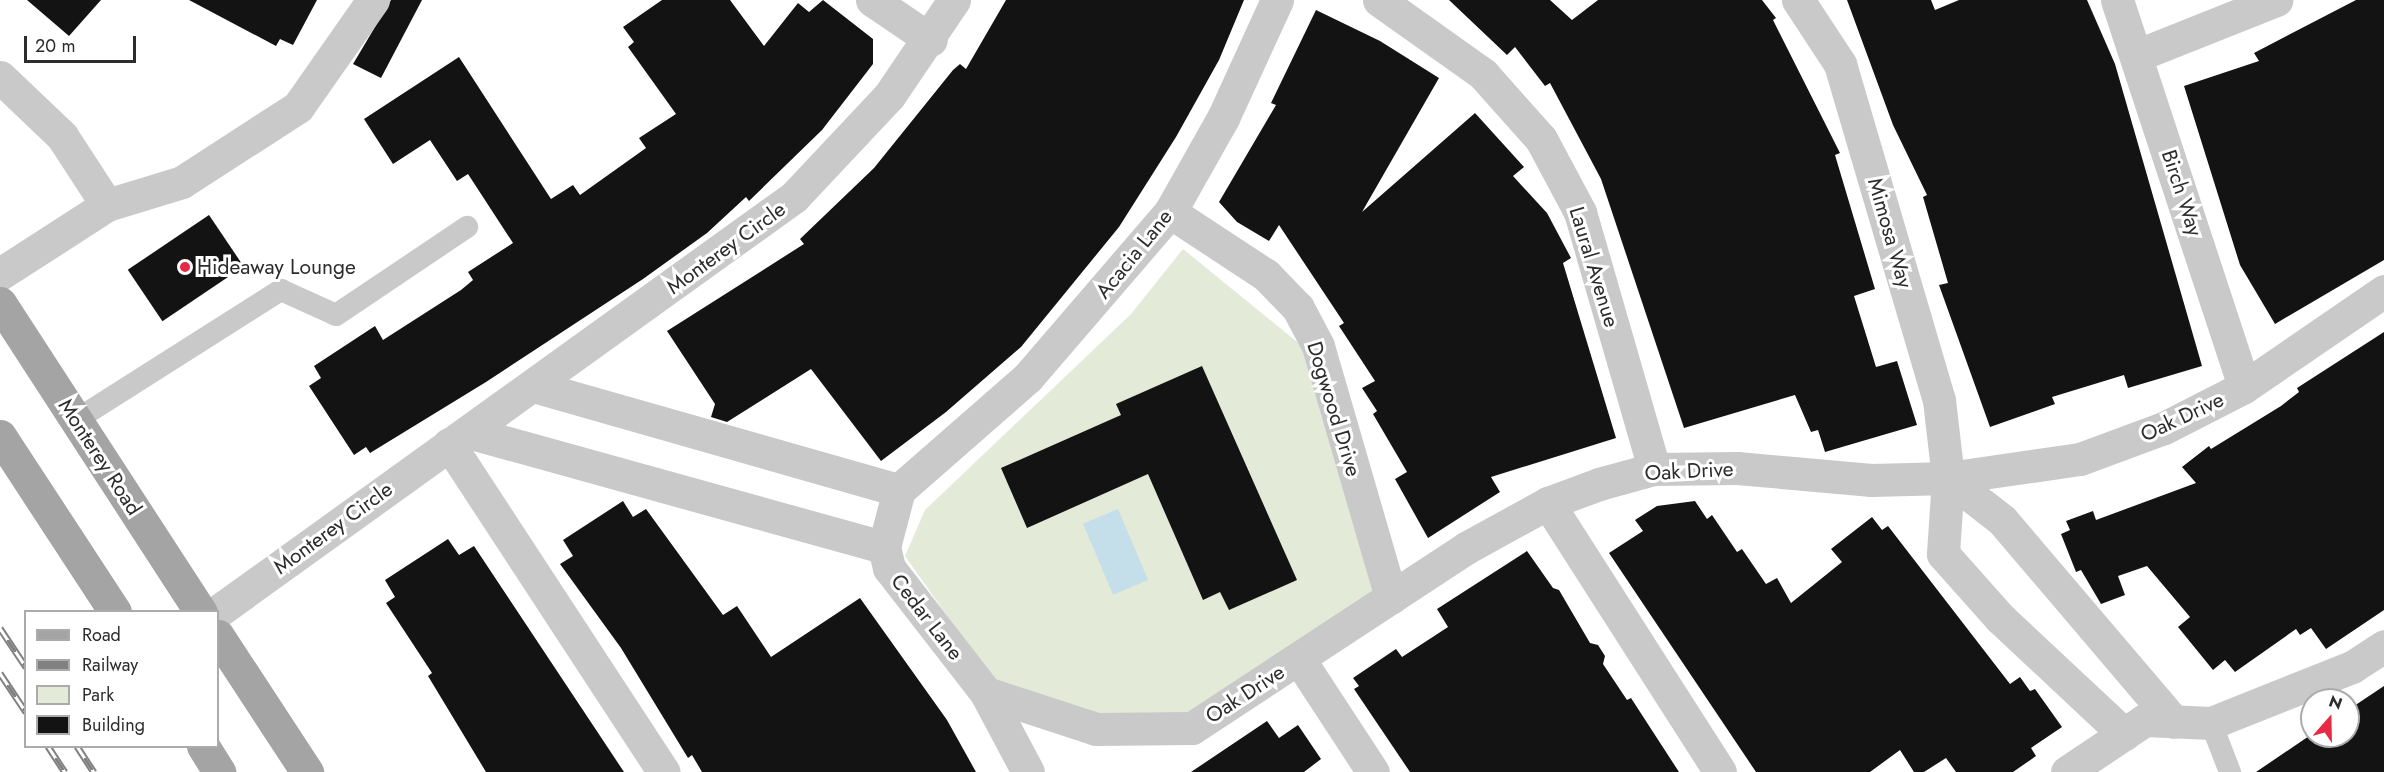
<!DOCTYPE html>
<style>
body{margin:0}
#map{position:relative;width:2384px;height:772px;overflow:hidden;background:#fff;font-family:Jost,sans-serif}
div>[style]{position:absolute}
.green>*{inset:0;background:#e3ead8}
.water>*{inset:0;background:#c4deea;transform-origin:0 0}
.building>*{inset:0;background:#131313;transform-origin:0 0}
.service>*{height:22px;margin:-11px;padding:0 11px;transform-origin:11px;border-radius:11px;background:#c9c9c9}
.minor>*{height:33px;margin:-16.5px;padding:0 16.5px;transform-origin:16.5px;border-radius:16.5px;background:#c9c9c9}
.primary>*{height:33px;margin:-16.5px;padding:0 16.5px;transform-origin:16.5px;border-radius:16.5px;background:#a4a4a4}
.rail>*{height:7px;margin-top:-3.5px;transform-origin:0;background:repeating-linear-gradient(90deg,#fff 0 14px,#818181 0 28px);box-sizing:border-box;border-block:2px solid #818181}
.dots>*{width:16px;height:16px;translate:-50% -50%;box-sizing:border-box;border:3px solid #fff;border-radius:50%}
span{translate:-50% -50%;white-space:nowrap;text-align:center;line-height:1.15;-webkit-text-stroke:6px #fff;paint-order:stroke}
.street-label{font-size:21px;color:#2c2c2c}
.poi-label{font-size:21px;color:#2c2c2c}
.left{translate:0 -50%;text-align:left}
.legend{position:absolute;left:24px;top:610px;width:195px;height:138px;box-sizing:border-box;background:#fff;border:2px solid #ababab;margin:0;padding:8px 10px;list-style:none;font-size:18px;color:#2c2c2c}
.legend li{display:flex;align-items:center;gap:12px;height:30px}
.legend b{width:30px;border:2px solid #ababab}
.north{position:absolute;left:2300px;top:688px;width:60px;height:60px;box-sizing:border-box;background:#fff;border:2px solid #ababab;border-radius:50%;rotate:20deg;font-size:16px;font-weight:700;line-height:24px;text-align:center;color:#2c2c2c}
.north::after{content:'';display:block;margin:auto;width:21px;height:27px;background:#e62b45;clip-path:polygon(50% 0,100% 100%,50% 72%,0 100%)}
.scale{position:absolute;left:24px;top:36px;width:112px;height:27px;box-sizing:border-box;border:3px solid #2c2c2c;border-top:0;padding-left:8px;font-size:18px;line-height:21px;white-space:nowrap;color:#2c2c2c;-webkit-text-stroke:4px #fff;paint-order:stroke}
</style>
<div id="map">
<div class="green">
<div style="clip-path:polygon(1183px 249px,1307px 350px,1377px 608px,1189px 716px,1097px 716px,993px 681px,905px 556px,925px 510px,1131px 314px)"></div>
</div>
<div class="water">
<div style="left:1118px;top:509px;width:77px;height:38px;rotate:67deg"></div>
</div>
<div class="building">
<div style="clip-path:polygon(27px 0,101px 0,69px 36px)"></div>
<div style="clip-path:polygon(189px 0,317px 0,293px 45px,280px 39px,276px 46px)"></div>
<div style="clip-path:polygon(391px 0,422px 0,381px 78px,353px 64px)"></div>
<div style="clip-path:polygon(662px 0,730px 0,764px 46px,798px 3px,809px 12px,823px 0,873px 39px,873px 64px,822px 130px,749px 201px,746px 197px,707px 233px,643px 279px,486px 382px,370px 453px,366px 447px,354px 455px,309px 386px,321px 378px,314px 366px,375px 326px,383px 340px,461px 290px,473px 280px,468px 272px,513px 243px,468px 174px,457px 181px,430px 140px,393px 164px,364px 119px,459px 57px,551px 199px,573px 185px,580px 195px,646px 148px,639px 138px,676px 114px,628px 47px,634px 42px,623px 27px)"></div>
<div style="clip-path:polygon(1006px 0,1244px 0,1219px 60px,1176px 137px,1119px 227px,1021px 347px,946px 412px,881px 461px,811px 369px,727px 422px,711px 417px,715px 404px,667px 331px,804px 244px,800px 239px,874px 168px,953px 70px,960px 64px,966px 69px)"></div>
<div style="clip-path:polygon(1449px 0,1550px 0,1572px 20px,1598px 0,1762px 0,1776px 18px,1773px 20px,1840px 153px,1835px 155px,1875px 289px,1854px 296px,1876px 367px,1897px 361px,1917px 425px,1825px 452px,1818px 430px,1811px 432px,1795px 395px,1684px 428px,1601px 179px,1550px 83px,1545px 86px,1515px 47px,1507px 55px)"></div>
<div style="clip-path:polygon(1847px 0,1931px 0,1935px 10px,1959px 0,2087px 0,2115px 64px,2202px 366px,2128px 388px,2124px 375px,2052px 397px,2055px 404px,1990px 427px,1939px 285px,1948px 283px,1923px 197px,1927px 195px,1893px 125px)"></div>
<div style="clip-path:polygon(2356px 0,2384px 0,2384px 260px,2275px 324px,2240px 265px,2184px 86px,2259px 61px,2254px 53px)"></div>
<div style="clip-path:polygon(1316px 10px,1380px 41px,1439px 78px,1362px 212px,1475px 113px,1524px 167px,1513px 176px,1547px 213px,1571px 258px,1563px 263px,1616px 438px,1491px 477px,1500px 492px,1428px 538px,1395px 479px,1407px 472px,1373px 414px,1377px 411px,1362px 388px,1375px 381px,1339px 326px,1344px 323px,1279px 225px,1269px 241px,1237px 222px,1219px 202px,1276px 105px,1271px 103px)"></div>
<div style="left:209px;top:215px;width:62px;height:98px;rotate:56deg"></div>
<div style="clip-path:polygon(2384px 332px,2384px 610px,2326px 649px,2311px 628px,2300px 635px,2296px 629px,2235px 672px,2225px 660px,2213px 670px,2178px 627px,2190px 617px,2147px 566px,2118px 576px,2125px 595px,2101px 604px,2081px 570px,2076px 572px,2061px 534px,2070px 530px,2066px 521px,2093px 511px,2096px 520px,2196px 483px,2182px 467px,2209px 446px,2211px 449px,2281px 406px,2299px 392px,2297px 388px)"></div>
<div style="clip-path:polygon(1202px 366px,1297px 580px,1229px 610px,1220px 592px,1203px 600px,1148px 474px,1027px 528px,1001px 468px,1121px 415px,1116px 404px)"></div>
<div style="clip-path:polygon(623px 501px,633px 517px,646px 509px,723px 615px,737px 606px,771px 657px,860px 598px,947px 720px,976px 772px,702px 772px,692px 755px,688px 758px,621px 648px,560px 564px,573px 556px,563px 540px)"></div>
<div style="clip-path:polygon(1695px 501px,1707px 519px,1712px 515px,1737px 552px,1742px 549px,1766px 584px,1777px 578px,1791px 603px,1842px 562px,1831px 549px,1872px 517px,1882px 530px,1888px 526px,2010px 684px,2020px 677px,2030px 691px,2035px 689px,2062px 727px,2031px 748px,2036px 756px,2013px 772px,1956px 772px,1946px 758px,1924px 772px,1914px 772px,1900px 750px,1870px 772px,1756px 772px,1609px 553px,1643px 531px,1635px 520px,1657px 506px)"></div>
<div style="clip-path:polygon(448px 539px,459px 555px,474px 546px,624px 772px,486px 772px,428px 676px,432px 673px,386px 603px,395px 597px,385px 580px)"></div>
<div style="clip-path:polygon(1527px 551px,1553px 588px,1559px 590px,1590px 643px,1598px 645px,1605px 656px,1603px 664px,1627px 700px,1631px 698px,1679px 772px,1410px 772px,1354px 689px,1359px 686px,1353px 678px,1396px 649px,1402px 657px,1448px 627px,1437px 609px)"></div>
<div style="clip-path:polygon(2384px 686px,2384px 772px,2256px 772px,2312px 734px,2348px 736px,2348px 710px)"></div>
<div style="clip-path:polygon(1267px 721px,1279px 738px,1298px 725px,1321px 759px,1304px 772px,1191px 772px)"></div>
</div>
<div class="service">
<div style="left:76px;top:420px;width:243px;rotate:-32.4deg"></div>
<div style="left:281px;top:290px;width:60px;rotate:24.4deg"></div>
<div style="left:336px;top:315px;width:158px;rotate:-33.9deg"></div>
<div style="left:2211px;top:723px;width:53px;rotate:68.8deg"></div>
</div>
<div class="minor">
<div style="left:872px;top:0;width:71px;rotate:34.1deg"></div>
<div style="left:1379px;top:0;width:128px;rotate:35.4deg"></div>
<div style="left:1483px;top:74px;width:87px;rotate:48.3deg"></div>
<div style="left:1541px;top:139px;width:83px;rotate:61.9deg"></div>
<div style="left:1580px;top:212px;width:267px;rotate:73.9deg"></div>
<div style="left:1798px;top:0;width:77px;rotate:56.7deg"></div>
<div style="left:1840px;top:64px;width:350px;rotate:73.6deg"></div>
<div style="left:1939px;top:400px;width:79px;rotate:83.4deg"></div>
<div style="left:1948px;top:478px;width:76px;rotate:93.8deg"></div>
<div style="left:1943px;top:554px;width:86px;rotate:48.3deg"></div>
<div style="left:2000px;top:618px;width:170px;rotate:43.1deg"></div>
<div style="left:2117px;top:0;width:407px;rotate:71.8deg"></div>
<div style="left:2138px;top:55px;width:149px;rotate:-21.7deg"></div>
<div style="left:0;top:77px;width:86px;rotate:43.6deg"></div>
<div style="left:62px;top:136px;width:82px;rotate:56.9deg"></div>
<div style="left:1170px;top:212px;width:115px;rotate:33.3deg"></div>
<div style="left:1266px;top:275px;width:46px;rotate:45.9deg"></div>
<div style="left:1298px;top:308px;width:43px;rotate:62.2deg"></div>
<div style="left:1318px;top:346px;width:262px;rotate:73.8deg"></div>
<div style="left:0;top:274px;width:127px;rotate:-32.8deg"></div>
<div style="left:107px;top:205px;width:78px;rotate:-17deg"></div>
<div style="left:182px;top:182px;width:138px;rotate:-32.9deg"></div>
<div style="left:298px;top:107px;width:131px;rotate:-55deg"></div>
<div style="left:533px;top:386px;width:380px;rotate:15.9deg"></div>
<div style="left:468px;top:432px;width:432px;rotate:15.5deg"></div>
<div style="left:449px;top:444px;width:392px;rotate:56.8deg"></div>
<div style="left:1948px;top:478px;width:68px;rotate:37.9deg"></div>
<div style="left:2002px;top:520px;width:265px;rotate:49.6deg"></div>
<div style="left:1548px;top:503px;width:319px;rotate:57.4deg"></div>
<div style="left:217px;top:612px;width:711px;rotate:-35.73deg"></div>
<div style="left:794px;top:197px;width:139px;rotate:-46.8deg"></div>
<div style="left:889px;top:96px;width:116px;rotate:-55.9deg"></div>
<div style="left:1299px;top:659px;width:135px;rotate:56.8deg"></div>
<div style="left:986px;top:693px;width:116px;rotate:18.1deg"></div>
<div style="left:1096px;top:729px;width:96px;rotate:-0.6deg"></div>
<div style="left:1192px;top:728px;width:328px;rotate:-33.3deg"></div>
<div style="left:1466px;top:548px;width:94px;rotate:-28.8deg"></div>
<div style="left:1548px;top:503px;width:54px;rotate:-20.4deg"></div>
<div style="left:1599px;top:484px;width:57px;rotate:-15.3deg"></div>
<div style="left:1654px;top:469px;width:83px;rotate:-0.7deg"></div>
<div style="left:1737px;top:468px;width:135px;rotate:5.1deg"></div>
<div style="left:1871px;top:480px;width:77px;rotate:-1.5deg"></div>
<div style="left:1948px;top:478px;width:133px;rotate:-8.2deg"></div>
<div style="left:2080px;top:459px;width:90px;rotate:-20.3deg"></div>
<div style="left:2164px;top:428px;width:90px;rotate:-27.1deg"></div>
<div style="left:2244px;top:387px;width:170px;rotate:-34.4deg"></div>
<div style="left:1028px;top:772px;width:89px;rotate:-118deg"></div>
<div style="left:986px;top:693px;width:158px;rotate:-127.8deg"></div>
<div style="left:889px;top:568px;width:22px;rotate:-103deg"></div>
<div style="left:884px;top:547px;width:59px;rotate:-75.3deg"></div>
<div style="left:899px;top:490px;width:171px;rotate:-41.2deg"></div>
<div style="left:1028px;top:377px;width:218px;rotate:-49.3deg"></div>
<div style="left:1170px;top:212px;width:108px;rotate:-60.6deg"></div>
<div style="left:1223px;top:118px;width:130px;rotate:-65.4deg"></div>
<div style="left:2067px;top:772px;width:94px;rotate:-33.7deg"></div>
<div style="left:2145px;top:720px;width:66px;rotate:2.6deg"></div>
<div style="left:2211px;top:723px;width:152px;rotate:-21.7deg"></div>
<div style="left:2352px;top:667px;width:38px;rotate:-33deg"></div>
</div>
<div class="primary">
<div style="left:0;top:303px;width:369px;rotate:57deg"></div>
<div style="left:0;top:436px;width:210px;rotate:56.8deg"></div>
<div style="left:218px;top:636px;width:163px;rotate:56.8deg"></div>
<div style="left:203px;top:746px;width:31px;rotate:58deg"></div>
</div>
<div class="rail">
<div style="left:0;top:628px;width:47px;rotate:56.3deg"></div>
<div style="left:0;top:673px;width:47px;rotate:56.3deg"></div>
<div style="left:48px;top:746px;width:31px;rotate:57deg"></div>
<div style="left:77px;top:746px;width:31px;rotate:57deg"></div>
</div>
<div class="dots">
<div style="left:185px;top:267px;background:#e62b45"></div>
</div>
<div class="street-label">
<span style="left:2182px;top:193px;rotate:72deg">Birch Way</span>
<span style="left:1890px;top:233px;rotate:74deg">Mimosa Way</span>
<span style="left:726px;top:248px;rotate:-36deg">Monterey Circle</span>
<span style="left:1134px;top:254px;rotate:-51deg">Acacia Lane</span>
<span style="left:1594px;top:267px;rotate:73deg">Laural Avenue</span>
<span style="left:1334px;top:409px;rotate:73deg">Dogwood Drive</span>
<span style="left:2182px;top:417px;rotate:-25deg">Oak Drive</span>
<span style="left:100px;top:457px;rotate:57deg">Monterey Road</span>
<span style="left:1689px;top:471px;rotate:-3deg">Oak Drive</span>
<span style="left:333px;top:528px;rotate:-36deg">Monterey Circle</span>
<span style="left:927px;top:617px;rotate:52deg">Cedar Lane</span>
<span style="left:1245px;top:694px;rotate:-33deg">Oak Drive</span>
</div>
<div class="poi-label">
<span class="left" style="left:197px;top:267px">Hideaway Lounge</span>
</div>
<ul class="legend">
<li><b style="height:8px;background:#a4a4a4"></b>Road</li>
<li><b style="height:8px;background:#818181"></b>Railway</li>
<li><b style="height:16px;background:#e3ead8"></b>Park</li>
<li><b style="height:16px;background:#131313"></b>Building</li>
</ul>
<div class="north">N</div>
<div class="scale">20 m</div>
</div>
